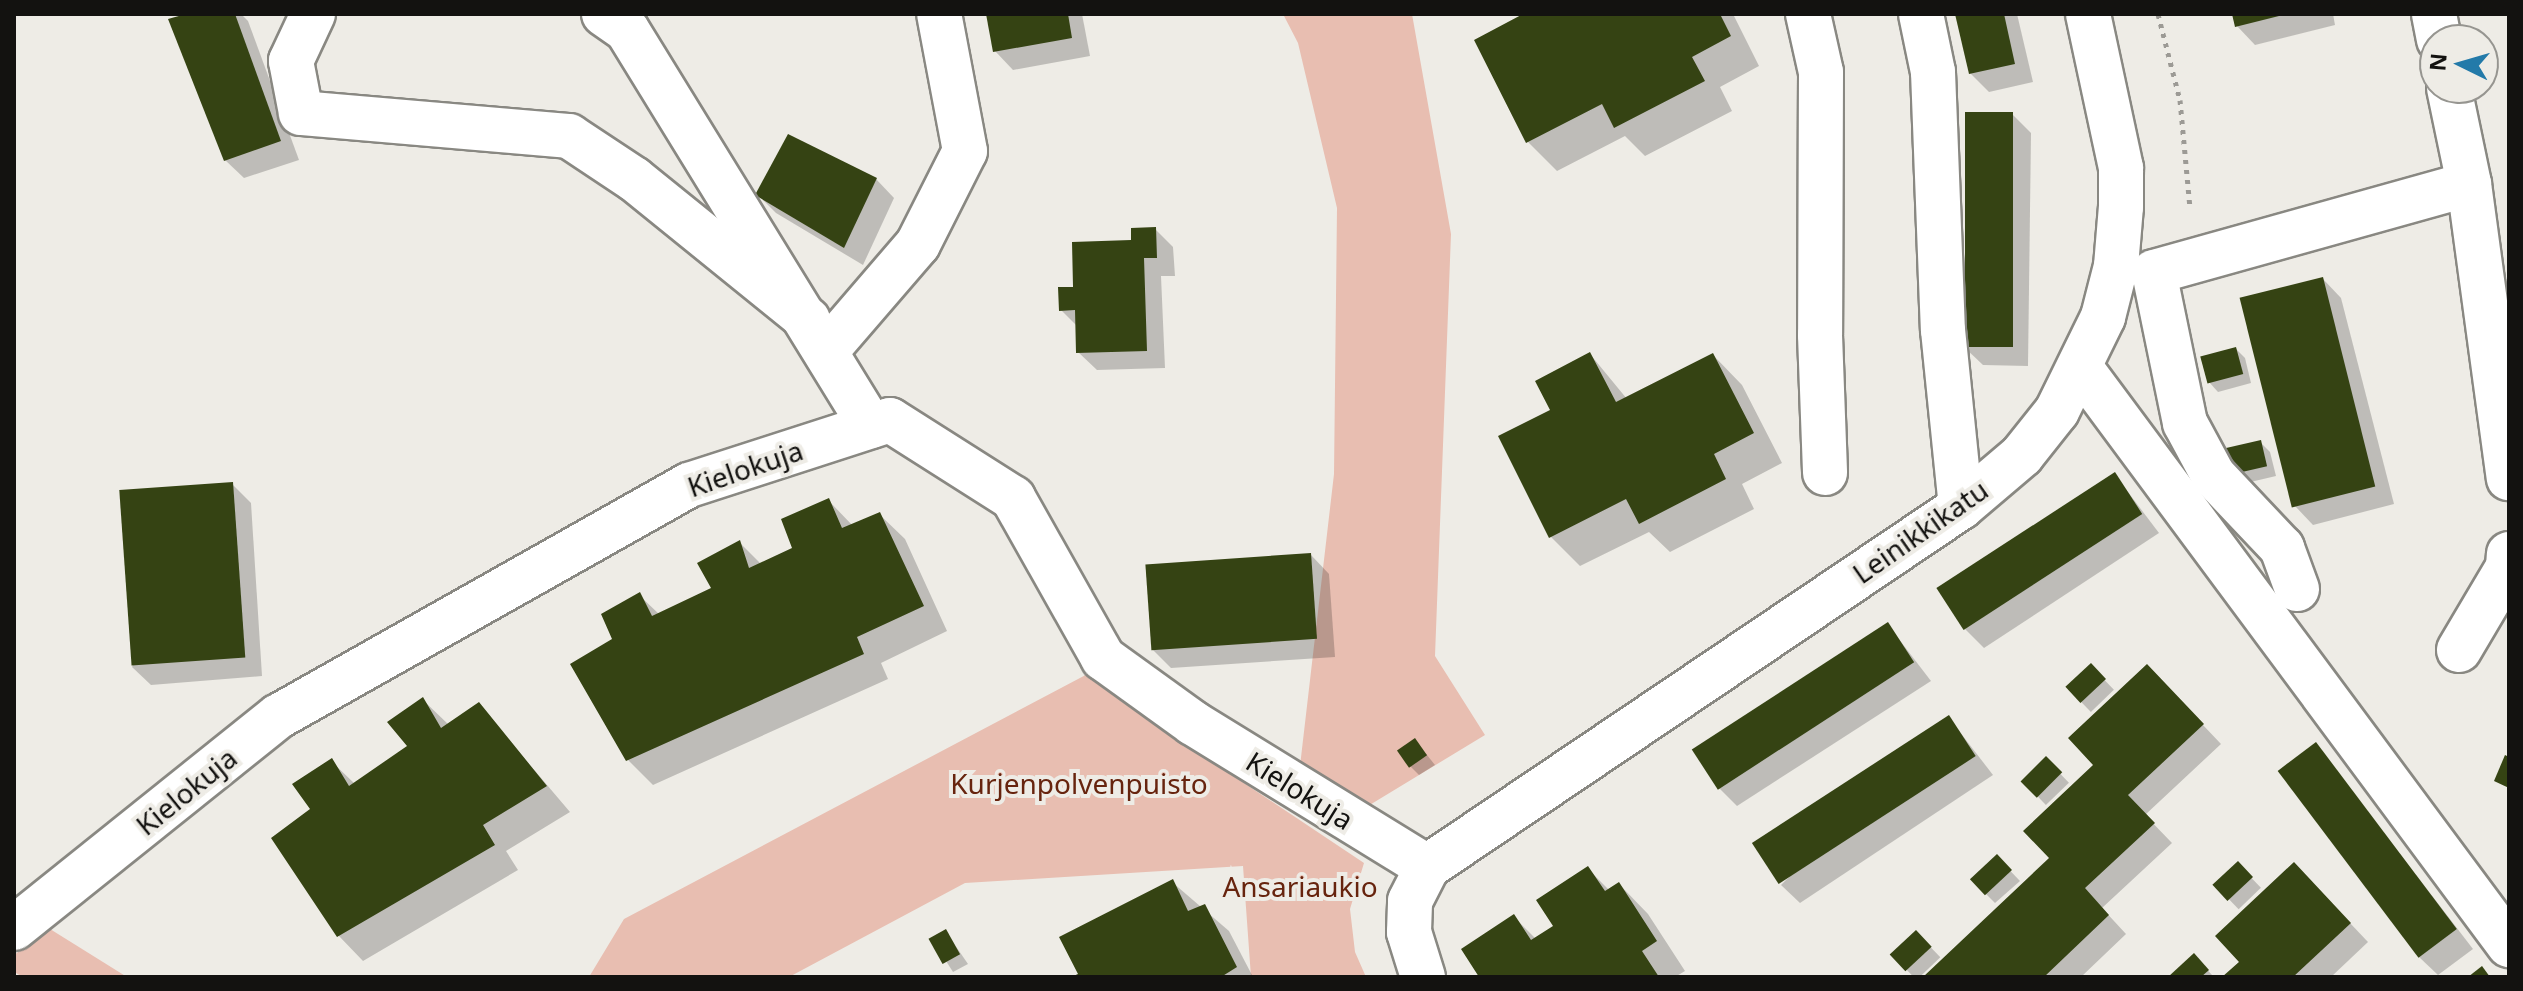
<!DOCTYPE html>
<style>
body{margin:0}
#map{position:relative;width:2523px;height:991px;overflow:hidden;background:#eeece6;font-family:"Noto Sans",sans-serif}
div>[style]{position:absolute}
.green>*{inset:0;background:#e8beb1}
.shadow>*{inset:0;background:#0003;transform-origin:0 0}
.building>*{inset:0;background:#354313;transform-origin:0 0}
.path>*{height:5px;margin-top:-2.5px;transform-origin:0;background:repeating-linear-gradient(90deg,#9c9a95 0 4px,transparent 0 10px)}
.roads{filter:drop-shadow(2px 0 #898882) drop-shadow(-2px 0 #898882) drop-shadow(0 2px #898882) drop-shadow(0 -2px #898882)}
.minor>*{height:44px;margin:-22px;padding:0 22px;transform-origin:22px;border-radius:22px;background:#fff}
span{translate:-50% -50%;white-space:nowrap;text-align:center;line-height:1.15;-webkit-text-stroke:8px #eeece6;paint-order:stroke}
.street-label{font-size:28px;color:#131210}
.park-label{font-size:28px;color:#67240e}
.frame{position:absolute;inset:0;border:16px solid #131210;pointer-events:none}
.north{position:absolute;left:2419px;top:24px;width:80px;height:80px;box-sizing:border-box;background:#eeece6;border:2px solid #969590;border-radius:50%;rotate:275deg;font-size:22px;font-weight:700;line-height:32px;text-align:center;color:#131210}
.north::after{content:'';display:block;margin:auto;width:28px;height:36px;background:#237aa9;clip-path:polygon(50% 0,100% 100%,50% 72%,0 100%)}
</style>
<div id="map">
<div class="green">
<div style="clip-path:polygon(1283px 14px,1412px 14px,1451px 234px,1435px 656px,1485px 735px,1368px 806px,1300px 766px,1334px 474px,1337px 208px,1298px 43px)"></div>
<div style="clip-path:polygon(1097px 669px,1121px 701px,1364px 863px,1350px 909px,1355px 952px,1366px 977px,1251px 977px,1243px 866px,965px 883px,789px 977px,589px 977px,624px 919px)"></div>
<div style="clip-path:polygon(50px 929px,127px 977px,23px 977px,14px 972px,14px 955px)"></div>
</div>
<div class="shadow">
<div style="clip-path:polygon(193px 14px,241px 14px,248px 21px,299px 160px,244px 178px,225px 160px)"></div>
<div style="clip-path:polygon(988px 14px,1082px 14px,1090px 56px,1013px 70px,995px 51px)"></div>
<div style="clip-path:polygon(1527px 14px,1733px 14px,1759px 66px,1720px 87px,1732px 111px,1645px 156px,1625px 136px,1557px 171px,1528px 142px)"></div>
<div style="clip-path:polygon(1957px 14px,2017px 14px,2033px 82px,1989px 92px,1970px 73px)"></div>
<div style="clip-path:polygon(2234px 14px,2333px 14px,2335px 25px,2255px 45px,2237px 26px)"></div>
<div style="clip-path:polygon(2012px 114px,2031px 133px,2028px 366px,1983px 365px,1964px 347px)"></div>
<div style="clip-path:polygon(876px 179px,894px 198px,863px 265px,776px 213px,757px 194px)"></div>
<div style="clip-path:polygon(1155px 229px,1173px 247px,1175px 276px,1161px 276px,1165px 368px,1097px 370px,1078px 352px,1077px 326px,1061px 310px,1075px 289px)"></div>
<div style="clip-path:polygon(2323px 279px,2341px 298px,2394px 504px,2313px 525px,2295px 506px)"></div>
<div style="clip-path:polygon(2236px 349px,2245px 358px,2251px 383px,2218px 392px,2209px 382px)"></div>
<div style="clip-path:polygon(1590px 354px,1627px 399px,1713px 355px,1742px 385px,1782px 463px,1742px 484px,1754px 509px,1670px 552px,1649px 532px,1580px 566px,1551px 537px,1553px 410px)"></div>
<div style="clip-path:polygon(2261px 443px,2270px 452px,2276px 476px,2242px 484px,2233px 475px)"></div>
<div style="clip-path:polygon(2115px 475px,2159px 533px,1984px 648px,1965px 629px)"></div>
<div style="clip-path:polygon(232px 484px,251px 503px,262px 676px,151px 685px,132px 667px)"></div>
<div style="clip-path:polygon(829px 501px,853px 526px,879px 514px,905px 539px,947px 631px,881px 663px,888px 679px,653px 785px,628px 760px,614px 640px,639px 595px,660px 615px,714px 589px,740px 543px,762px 565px,795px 549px)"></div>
<div style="clip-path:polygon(1311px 555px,1329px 574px,1335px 657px,1171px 668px,1153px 650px)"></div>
<div style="clip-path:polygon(1888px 625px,1931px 681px,1737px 806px,1718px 787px)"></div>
<div style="left:2091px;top:666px;width:33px;height:32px;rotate:46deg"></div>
<div style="clip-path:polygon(2165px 685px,2221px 744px,2145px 815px,2172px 843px,2102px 908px,2126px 934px,2081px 977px,1925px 977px,2052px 859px,2096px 765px)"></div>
<div style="clip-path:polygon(423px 700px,449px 725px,479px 705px,570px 812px,506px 851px,518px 870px,363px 961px,338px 935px,313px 810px,331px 761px,355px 784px,410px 746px)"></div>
<div style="clip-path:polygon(1949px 718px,1993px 775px,1800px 903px,1781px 885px)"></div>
<div style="clip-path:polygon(1415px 740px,1435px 765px,1419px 775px,1410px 766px)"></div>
<div style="clip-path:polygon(2316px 745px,2473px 949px,2438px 975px,2419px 957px)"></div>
<div style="left:2046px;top:759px;width:33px;height:32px;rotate:46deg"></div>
<div style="clip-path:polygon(1997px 857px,2020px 881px,1995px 903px,1986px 894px)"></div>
<div style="left:2238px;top:864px;width:33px;height:31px;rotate:46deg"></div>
<div style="clip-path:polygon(1588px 869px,1609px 890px,1619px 884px,1648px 914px,1685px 971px,1675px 977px,1482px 977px,1514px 917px,1536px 939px,1555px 926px)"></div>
<div style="clip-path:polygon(1172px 882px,1229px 931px,1253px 977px,1076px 977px)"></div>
<div style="clip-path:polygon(2312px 883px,2368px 942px,2331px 977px,2225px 977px)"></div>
<div style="clip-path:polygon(946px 932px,968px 964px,953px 972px,932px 939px)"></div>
<div style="left:1916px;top:932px;width:35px;height:33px;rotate:46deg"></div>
<div style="clip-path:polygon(2194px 956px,2214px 977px,2171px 977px)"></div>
</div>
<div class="building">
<div style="clip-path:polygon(186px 14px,235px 14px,281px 141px,224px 161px,168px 19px)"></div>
<div style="clip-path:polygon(986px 14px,1068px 14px,1072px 38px,993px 52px)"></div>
<div style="clip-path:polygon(1523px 14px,1720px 14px,1731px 36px,1692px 57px,1705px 81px,1614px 128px,1602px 104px,1526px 143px,1474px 40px)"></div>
<div style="clip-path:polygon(1955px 14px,2004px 14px,2015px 64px,1969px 74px)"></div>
<div style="clip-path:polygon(2232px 14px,2283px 14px,2283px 15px,2235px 27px)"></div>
<div style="left:1965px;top:112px;width:48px;height:235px"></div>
<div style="clip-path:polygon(788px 134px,877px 178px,844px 248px,755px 195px)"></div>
<div style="clip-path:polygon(1156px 227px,1157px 258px,1144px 258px,1147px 351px,1076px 353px,1075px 310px,1059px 311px,1058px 287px,1073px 287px,1072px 242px,1131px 240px,1131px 228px)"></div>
<div style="left:2323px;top:277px;width:216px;height:86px;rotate:76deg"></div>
<div style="left:2236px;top:347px;width:28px;height:37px;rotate:75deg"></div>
<div style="clip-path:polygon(1590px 352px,1616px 402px,1713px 353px,1754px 433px,1714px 454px,1726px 479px,1639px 524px,1626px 499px,1549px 538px,1498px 436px,1550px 410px,1535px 381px)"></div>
<div style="left:2261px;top:440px;width:27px;height:38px;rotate:77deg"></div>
<div style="left:2115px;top:472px;width:50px;height:213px;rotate:57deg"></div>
<div style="left:233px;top:482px;width:176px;height:114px;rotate:86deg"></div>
<div style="clip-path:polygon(829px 498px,842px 528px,880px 512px,924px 606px,857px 637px,864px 654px,626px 761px,570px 664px,612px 639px,601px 614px,640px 592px,652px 616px,711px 588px,697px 563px,740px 540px,749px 568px,792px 548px,781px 519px)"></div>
<div style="left:1311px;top:553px;width:86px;height:166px;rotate:86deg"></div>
<div style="left:1888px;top:622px;width:48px;height:234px;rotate:57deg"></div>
<div style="left:2091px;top:663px;width:22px;height:35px;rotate:47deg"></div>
<div style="clip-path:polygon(2147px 664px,2204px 724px,2128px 795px,2155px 823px,2085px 888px,2109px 915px,2044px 977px,1923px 977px,2049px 858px,2023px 831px,2093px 765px,2068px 738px)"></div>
<div style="clip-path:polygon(423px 697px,441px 728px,479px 702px,547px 786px,483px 825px,495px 845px,337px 937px,271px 838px,310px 809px,292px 784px,332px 758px,349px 786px,407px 746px,387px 722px)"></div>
<div style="left:1949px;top:715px;width:49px;height:235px;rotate:57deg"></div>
<div style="left:1415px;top:738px;width:21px;height:22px;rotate:55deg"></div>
<div style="left:2316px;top:742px;width:234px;height:48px;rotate:53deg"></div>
<div style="clip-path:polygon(2505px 755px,2509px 757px,2509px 788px,2494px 781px)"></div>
<div style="left:2046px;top:756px;width:23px;height:36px;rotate:45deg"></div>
<div style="left:1997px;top:854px;width:22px;height:37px;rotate:47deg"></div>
<div style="left:2238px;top:861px;width:22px;height:35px;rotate:47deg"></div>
<div style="clip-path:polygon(2294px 862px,2351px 923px,2293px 977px,2222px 977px,2239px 962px,2215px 936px)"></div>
<div style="clip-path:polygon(1588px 866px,1605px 891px,1619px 882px,1657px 941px,1642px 951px,1659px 977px,1479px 977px,1461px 949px,1514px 914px,1531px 940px,1553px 926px,1536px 900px)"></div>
<div style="clip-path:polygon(1173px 879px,1188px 911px,1205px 904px,1237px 967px,1221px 977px,1071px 977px,1078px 974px,1059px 937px)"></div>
<div style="left:946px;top:929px;width:29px;height:20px;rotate:61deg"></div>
<div style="left:1916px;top:930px;width:23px;height:36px;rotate:47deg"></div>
<div style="clip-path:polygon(2194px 953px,2209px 970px,2201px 977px,2168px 977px)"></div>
<div style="clip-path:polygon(2482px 966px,2490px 977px,2468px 977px)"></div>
</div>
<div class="path">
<div style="left:2158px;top:14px;width:89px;rotate:75.7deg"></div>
<div style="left:2180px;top:100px;width:107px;rotate:84.7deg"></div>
</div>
<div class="roads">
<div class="minor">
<div style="left:313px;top:14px;width:52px;rotate:115.1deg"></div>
<div style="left:291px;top:61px;width:53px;rotate:79.1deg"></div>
<div style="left:301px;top:113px;width:269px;rotate:4.9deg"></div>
<div style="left:569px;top:136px;width:78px;rotate:33.5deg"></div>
<div style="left:634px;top:179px;width:224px;rotate:39deg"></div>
<div style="left:604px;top:14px;width:28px;rotate:35deg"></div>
<div style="left:627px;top:30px;width:465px;rotate:58.4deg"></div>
<div style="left:1808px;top:14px;width:59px;rotate:77.4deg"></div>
<div style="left:1821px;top:72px;width:263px;rotate:90.2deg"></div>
<div style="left:1820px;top:335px;width:138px;rotate:87.9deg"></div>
<div style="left:1921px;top:14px;width:59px;rotate:78.3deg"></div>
<div style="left:1933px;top:72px;width:258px;rotate:87.8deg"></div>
<div style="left:1943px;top:330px;width:178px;rotate:84.2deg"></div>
<div style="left:2434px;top:14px;width:26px;rotate:79deg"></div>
<div style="left:2449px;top:88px;width:98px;rotate:78.2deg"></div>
<div style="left:826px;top:351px;width:141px;rotate:-49.3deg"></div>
<div style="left:918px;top:244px;width:104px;rotate:-63.2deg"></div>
<div style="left:965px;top:151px;width:139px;rotate:-100.7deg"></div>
<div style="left:2080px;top:367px;width:720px;rotate:53.42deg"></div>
<div style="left:2297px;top:589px;width:44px;rotate:-110.1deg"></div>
<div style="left:2282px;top:548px;width:100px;rotate:-133.4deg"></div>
<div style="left:2213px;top:475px;width:59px;rotate:-118.3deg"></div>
<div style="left:2185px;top:423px;width:154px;rotate:-101.6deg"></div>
<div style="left:2154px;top:272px;width:327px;rotate:-15.6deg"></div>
<div style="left:2469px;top:184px;width:297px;rotate:82.3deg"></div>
<div style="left:2459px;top:650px;width:96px;rotate:-59.4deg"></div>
<div style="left:2508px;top:567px;width:13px;rotate:-86deg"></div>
<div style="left:14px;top:928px;width:339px;rotate:-38.7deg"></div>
<div style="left:279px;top:716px;width:471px;rotate:-29.4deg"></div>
<div style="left:689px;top:485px;width:211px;rotate:-17.9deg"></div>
<div style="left:890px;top:420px;width:146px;rotate:32.4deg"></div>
<div style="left:1013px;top:498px;width:184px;rotate:60.6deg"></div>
<div style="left:1103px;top:658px;width:111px;rotate:35.8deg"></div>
<div style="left:1193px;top:723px;width:275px;rotate:31.6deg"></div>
<div style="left:1423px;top:977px;width:47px;rotate:-107.3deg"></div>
<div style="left:1409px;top:932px;width:31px;rotate:-88deg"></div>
<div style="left:1410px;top:901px;width:38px;rotate:-63deg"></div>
<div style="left:1427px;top:867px;width:644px;rotate:-33.99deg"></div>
<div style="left:1961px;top:507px;width:80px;rotate:-40.4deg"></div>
<div style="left:2022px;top:455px;width:56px;rotate:-51.5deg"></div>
<div style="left:2057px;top:411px;width:105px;rotate:-63.9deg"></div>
<div style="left:2103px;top:317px;width:53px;rotate:-75.7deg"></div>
<div style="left:2116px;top:266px;width:59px;rotate:-85.2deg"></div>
<div style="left:2121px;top:207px;width:39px;rotate:-90deg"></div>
<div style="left:2121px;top:168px;width:157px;rotate:-102.1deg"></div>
</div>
</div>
<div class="street-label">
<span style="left:745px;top:468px;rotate:-19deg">Kielokuja</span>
<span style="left:1920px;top:531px;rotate:-35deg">Leinikkikatu</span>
<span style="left:1300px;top:790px;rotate:32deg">Kielokuja</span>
<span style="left:186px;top:791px;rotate:-39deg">Kielokuja</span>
</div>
<div class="park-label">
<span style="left:1079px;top:783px">Kurjenpolvenpuisto</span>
<span style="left:1300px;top:886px">Ansariaukio</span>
</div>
<div class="frame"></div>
<div class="north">N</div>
</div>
